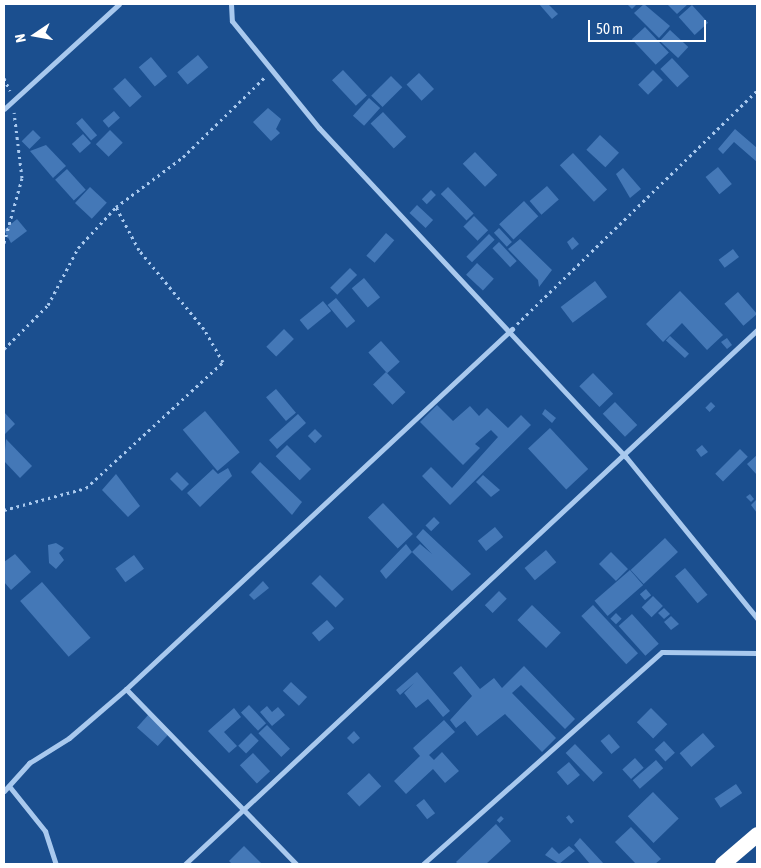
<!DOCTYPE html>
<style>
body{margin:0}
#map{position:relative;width:761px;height:868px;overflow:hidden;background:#1b4f8f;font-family:"Asap Condensed",sans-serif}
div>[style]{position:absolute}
.building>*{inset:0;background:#4478b7;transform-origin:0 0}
.path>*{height:3px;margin-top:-1.5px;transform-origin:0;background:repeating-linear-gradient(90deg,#a9c9ee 0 2.5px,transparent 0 6.5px)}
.street>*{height:5px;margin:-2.5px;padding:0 2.5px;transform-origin:2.5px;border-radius:2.5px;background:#a9c9ee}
.highway>*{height:15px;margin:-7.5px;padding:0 7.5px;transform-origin:7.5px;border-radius:7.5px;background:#fff}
span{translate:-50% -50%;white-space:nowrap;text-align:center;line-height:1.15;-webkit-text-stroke:5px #1b4f8f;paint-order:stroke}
.frame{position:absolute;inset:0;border:5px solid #fff;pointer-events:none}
.north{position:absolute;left:10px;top:10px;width:50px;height:50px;-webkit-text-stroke:4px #1b4f8f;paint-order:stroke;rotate:258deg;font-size:14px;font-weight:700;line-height:20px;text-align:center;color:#fff}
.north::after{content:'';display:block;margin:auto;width:18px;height:22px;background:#fff;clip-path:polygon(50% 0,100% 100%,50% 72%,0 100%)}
.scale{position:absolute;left:588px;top:20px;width:118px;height:22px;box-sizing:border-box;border:2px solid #fff;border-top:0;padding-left:6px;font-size:15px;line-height:18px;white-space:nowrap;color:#fff;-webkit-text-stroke:4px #1b4f8f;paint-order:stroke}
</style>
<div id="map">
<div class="building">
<div style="clip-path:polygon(539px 4px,548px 4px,558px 14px,552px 19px)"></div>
<div style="clip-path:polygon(627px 4px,637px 4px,632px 9px)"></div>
<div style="clip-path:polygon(644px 4px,670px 26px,659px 38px,634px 13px)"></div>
<div style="clip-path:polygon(667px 4px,688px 4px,677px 14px)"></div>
<div style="left:692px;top:5px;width:24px;height:18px;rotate:48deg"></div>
<div style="left:645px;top:27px;width:35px;height:18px;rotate:47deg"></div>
<div style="left:670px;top:30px;width:25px;height:15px;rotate:43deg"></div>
<div style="left:198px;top:55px;width:16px;height:27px;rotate:50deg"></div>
<div style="left:151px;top:57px;width:25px;height:16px;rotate:50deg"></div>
<div style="left:672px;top:58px;width:25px;height:16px;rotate:47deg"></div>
<div style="left:343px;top:70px;width:35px;height:15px;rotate:47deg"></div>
<div style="left:653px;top:70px;width:14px;height:21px;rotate:45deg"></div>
<div style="left:419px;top:73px;width:22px;height:17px;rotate:47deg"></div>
<div style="left:391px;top:76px;width:16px;height:28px;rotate:45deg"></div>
<div style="left:125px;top:78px;width:25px;height:16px;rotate:48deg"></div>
<div style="left:369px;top:98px;width:15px;height:24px;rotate:42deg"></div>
<div style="clip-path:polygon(268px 108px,281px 119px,276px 129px,280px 133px,271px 141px,253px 122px)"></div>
<div style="left:114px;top:111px;width:9px;height:15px;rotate:49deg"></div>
<div style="left:383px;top:112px;width:34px;height:17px;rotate:47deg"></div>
<div style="left:82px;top:118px;width:23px;height:8px;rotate:49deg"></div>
<div style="clip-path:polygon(735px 129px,757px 148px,757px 162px,734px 142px,723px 154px,718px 149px)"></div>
<div style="left:33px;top:130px;width:11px;height:16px;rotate:45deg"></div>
<div style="left:110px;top:130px;width:18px;height:20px;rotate:45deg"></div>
<div style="left:83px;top:134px;width:12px;height:15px;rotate:48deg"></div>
<div style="left:600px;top:135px;width:26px;height:20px;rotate:43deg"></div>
<div style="clip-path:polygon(46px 145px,66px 166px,53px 178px,30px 151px)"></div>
<div style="left:475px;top:152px;width:32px;height:17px;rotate:46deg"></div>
<div style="left:573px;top:153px;width:50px;height:18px;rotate:47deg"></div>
<div style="left:718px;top:167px;width:22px;height:16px;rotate:51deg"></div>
<div style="clip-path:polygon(623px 168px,641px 189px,630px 198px,616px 174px)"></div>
<div style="left:67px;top:169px;width:28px;height:16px;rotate:48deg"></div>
<div style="left:547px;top:186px;width:18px;height:23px;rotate:49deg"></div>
<div style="left:90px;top:187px;width:23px;height:22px;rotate:43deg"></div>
<div style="left:448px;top:187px;width:37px;height:10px;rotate:46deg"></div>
<div style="left:431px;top:190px;width:7px;height:13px;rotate:45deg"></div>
<div style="left:524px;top:201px;width:21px;height:34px;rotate:47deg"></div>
<div style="left:417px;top:205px;width:22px;height:11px;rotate:43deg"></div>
<div style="left:474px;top:216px;width:20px;height:15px;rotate:45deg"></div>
<div style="clip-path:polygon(17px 219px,27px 231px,11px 243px,4px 230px)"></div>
<div style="left:499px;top:228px;width:19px;height:7px;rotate:47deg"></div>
<div style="left:386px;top:233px;width:11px;height:30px;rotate:41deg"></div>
<div style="left:489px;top:234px;width:8px;height:32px;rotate:45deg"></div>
<div style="clip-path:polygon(573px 237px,579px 244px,572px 250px,567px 242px)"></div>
<div style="clip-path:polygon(520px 239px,552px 270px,539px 287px,538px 280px,508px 249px)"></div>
<div style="left:499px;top:242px;width:26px;height:9px;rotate:47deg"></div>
<div style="left:733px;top:249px;width:10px;height:18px;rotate:53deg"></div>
<div style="left:477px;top:263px;width:23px;height:16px;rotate:43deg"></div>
<div style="left:350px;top:268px;width:10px;height:28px;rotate:45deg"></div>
<div style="left:364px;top:278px;width:25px;height:16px;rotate:50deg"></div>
<div style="left:595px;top:281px;width:20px;height:43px;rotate:53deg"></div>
<div style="clip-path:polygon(680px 291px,723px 335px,707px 350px,682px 323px,663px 342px,646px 324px)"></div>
<div style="left:738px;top:292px;width:29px;height:18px;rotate:49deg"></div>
<div style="left:336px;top:298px;width:30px;height:11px;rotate:50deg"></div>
<div style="left:323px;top:301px;width:13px;height:30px;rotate:51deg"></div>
<div style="left:284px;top:329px;width:14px;height:25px;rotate:45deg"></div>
<div style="left:670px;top:336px;width:26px;height:6px;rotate:43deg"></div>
<div style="clip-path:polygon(727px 338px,732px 345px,727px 349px,721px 342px)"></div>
<div style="left:381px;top:341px;width:28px;height:17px;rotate:48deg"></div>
<div style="left:386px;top:372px;width:28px;height:18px;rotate:46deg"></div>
<div style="left:593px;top:373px;width:29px;height:19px;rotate:46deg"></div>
<div style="left:276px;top:389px;width:31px;height:13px;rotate:50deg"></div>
<div style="left:615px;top:402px;width:32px;height:17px;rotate:46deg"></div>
<div style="left:711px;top:402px;width:6px;height:8px;rotate:45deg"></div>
<div style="clip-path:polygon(437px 405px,453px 421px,470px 406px,479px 416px,487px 408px,508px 428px,521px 415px,531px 425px,450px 505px,422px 476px,431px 467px,452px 488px,498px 437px,491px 430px,475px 444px,480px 448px,463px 465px,420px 422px)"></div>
<div style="clip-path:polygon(545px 409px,556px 418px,552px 423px,542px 414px)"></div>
<div style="left:205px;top:411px;width:54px;height:29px;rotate:50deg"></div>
<div style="clip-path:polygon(4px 412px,15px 424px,4px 435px)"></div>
<div style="left:298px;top:414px;width:12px;height:39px;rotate:48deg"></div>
<div style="left:550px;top:428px;width:56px;height:30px;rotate:47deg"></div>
<div style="left:315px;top:429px;width:10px;height:10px;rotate:45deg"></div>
<div style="clip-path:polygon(6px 439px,32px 466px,20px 478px,4px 461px)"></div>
<div style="left:287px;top:445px;width:34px;height:16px;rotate:45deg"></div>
<div style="clip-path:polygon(702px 445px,708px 452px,701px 457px,696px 450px)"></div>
<div style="left:740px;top:449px;width:11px;height:35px;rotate:45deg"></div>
<div style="clip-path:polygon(757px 455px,757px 475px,747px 464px)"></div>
<div style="clip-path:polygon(260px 462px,302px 502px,292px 515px,251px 472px)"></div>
<div style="clip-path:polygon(228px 468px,232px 476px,200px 507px,187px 493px,213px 469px,218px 474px)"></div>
<div style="left:177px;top:472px;width:17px;height:10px;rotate:45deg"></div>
<div style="clip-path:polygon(116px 474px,140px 506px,128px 517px,102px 490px)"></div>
<div style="clip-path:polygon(483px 475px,500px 490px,491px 497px,476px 482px)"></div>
<div style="clip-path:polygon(750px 494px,754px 499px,751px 502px,746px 497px)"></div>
<div style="clip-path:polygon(756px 500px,757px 502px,757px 513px,751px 505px)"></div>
<div style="left:383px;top:503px;width:43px;height:21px;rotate:46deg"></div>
<div style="left:434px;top:517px;width:8px;height:12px;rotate:45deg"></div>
<div style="left:495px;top:527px;width:13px;height:22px;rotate:51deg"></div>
<div style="clip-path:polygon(423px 529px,471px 574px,452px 591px,412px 552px,386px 579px,380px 571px,406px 544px,412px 552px,420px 544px,432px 554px,416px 537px)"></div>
<div style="left:665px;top:538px;width:19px;height:47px;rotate:47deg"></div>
<div style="clip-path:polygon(56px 543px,64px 548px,59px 553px,64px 560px,56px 569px,49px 563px,48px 545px)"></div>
<div style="left:546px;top:550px;width:16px;height:28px;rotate:50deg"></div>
<div style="left:611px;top:552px;width:24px;height:17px;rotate:45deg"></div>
<div style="clip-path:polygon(15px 554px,31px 572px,11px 590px,4px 582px,4px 562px)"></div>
<div style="left:134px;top:555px;width:17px;height:23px;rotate:54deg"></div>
<div style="left:685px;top:568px;width:35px;height:13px;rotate:50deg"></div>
<div style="left:630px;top:570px;width:20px;height:47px;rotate:49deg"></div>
<div style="left:320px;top:575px;width:34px;height:12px;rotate:45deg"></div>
<div style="clip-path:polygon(263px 581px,269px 588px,254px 600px,249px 595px)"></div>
<div style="left:42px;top:582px;width:74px;height:29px;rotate:49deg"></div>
<div style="left:646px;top:589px;width:8px;height:8px;rotate:50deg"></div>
<div style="left:499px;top:591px;width:11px;height:20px;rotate:45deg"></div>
<div style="left:653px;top:596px;width:14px;height:16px;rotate:45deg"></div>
<div style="left:532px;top:605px;width:40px;height:21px;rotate:44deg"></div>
<div style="left:593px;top:605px;width:66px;height:16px;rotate:47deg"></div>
<div style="clip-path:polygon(664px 608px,670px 614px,664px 619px,658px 613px)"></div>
<div style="left:616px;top:613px;width:8px;height:8px;rotate:45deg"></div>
<div style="left:632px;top:614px;width:40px;height:18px;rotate:48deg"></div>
<div style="clip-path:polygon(671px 616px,679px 624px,671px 630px,664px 622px)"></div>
<div style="left:327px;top:620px;width:11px;height:20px;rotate:49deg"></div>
<div style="clip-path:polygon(461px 666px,480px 689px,494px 678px,502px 688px,524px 666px,575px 719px,565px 729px,521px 685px,512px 693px,556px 738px,542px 752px,505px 714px,477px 736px,465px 721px,456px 728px,450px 720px,472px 696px,453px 673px)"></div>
<div style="clip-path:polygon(417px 672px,450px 711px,443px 717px,428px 699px,416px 708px,404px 693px,414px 683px,400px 695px,396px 690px)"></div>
<div style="left:291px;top:682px;width:22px;height:12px;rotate:43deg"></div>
<div style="left:249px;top:705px;width:25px;height:11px;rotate:47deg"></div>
<div style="clip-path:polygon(267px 706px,272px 712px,278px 707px,285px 715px,272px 726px,260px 712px)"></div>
<div style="clip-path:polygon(234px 708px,241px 717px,224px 732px,237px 746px,229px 753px,208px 731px)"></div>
<div style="left:651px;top:708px;width:23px;height:20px;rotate:45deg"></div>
<div style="left:149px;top:714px;width:28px;height:18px;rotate:42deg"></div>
<div style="clip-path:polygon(444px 720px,455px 732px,429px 755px,434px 760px,442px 752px,459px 771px,445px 783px,433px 769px,406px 794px,394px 781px,420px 756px,413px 748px)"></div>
<div style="left:267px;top:725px;width:33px;height:12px;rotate:46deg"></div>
<div style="clip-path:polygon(354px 731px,360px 738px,353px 744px,347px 738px)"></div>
<div style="left:251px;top:733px;width:11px;height:18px;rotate:45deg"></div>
<div style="left:703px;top:733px;width:18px;height:31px;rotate:49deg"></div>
<div style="left:609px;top:734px;width:17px;height:11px;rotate:50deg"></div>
<div style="left:664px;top:741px;width:16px;height:13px;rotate:47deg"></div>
<div style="left:575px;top:744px;width:40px;height:13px;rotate:46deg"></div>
<div style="left:253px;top:753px;width:25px;height:18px;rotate:47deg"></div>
<div style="left:635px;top:758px;width:13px;height:17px;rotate:48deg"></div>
<div style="left:656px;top:760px;width:11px;height:31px;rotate:49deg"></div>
<div style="left:569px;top:762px;width:17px;height:16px;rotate:50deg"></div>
<div style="left:369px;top:773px;width:18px;height:30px;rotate:47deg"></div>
<div style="left:736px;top:784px;width:11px;height:26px;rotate:56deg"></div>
<div style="left:653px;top:792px;width:37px;height:35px;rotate:46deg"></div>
<div style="left:424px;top:799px;width:18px;height:10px;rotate:52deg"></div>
<div style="left:569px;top:815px;width:8px;height:4px;rotate:50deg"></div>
<div style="left:501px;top:816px;width:4px;height:6px;rotate:45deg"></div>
<div style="clip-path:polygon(496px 824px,511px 841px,486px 864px,458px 864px,456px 862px)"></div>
<div style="clip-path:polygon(631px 827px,661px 859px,655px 864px,636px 864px,615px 842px)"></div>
<div style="clip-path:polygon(580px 838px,604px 864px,590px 864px,574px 845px)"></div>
<div style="clip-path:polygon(244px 846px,262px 864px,232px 864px,229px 861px)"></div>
<div style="clip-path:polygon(569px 846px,575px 851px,559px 864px,545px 855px,552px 847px,559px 854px)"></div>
</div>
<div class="path">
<div style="left:4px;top:78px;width:14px;rotate:65deg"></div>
<div style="left:4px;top:243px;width:67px;rotate:-74.5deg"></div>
<div style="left:22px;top:178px;width:66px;rotate:-96.9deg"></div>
<div style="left:517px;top:324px;width:334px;rotate:-44.2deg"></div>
<div style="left:4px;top:349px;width:62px;rotate:-45deg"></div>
<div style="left:48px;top:305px;width:64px;rotate:-62.2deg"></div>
<div style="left:78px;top:248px;width:56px;rotate:-47.2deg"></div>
<div style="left:116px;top:207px;width:84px;rotate:-36.7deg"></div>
<div style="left:183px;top:157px;width:115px;rotate:-44.3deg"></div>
<div style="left:4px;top:510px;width:85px;rotate:-15deg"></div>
<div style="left:86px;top:488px;width:186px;rotate:-42.6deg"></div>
<div style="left:223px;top:362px;width:38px;rotate:-120deg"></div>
<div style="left:204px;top:329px;width:102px;rotate:-129.4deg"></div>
<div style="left:139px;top:250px;width:49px;rotate:-118.1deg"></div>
</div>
<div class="street">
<div style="left:231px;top:4px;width:17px;rotate:87deg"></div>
<div style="left:232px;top:21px;width:138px;rotate:50.9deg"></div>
<div style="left:319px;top:128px;width:450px;rotate:47deg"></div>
<div style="left:626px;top:457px;width:208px;rotate:50.9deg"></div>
<div style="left:4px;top:109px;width:156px;rotate:-42.4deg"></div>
<div style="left:126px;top:689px;width:244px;rotate:45.8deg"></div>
<div style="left:9px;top:786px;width:58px;rotate:51.3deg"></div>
<div style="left:45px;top:831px;width:35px;rotate:72deg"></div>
<div style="left:4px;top:791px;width:38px;rotate:-48deg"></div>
<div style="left:29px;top:763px;width:47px;rotate:-32deg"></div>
<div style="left:69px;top:738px;width:75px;rotate:-40.7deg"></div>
<div style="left:126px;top:689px;width:528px;rotate:-43deg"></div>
<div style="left:185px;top:864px;width:783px;rotate:-43.03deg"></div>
<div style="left:423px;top:864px;width:319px;rotate:-41.6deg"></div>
<div style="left:662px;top:652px;width:95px;rotate:0.6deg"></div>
</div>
<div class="highway">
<div style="left:722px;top:864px;width:46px;rotate:-40.6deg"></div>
</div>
<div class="frame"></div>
<div class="north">N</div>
<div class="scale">50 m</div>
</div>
